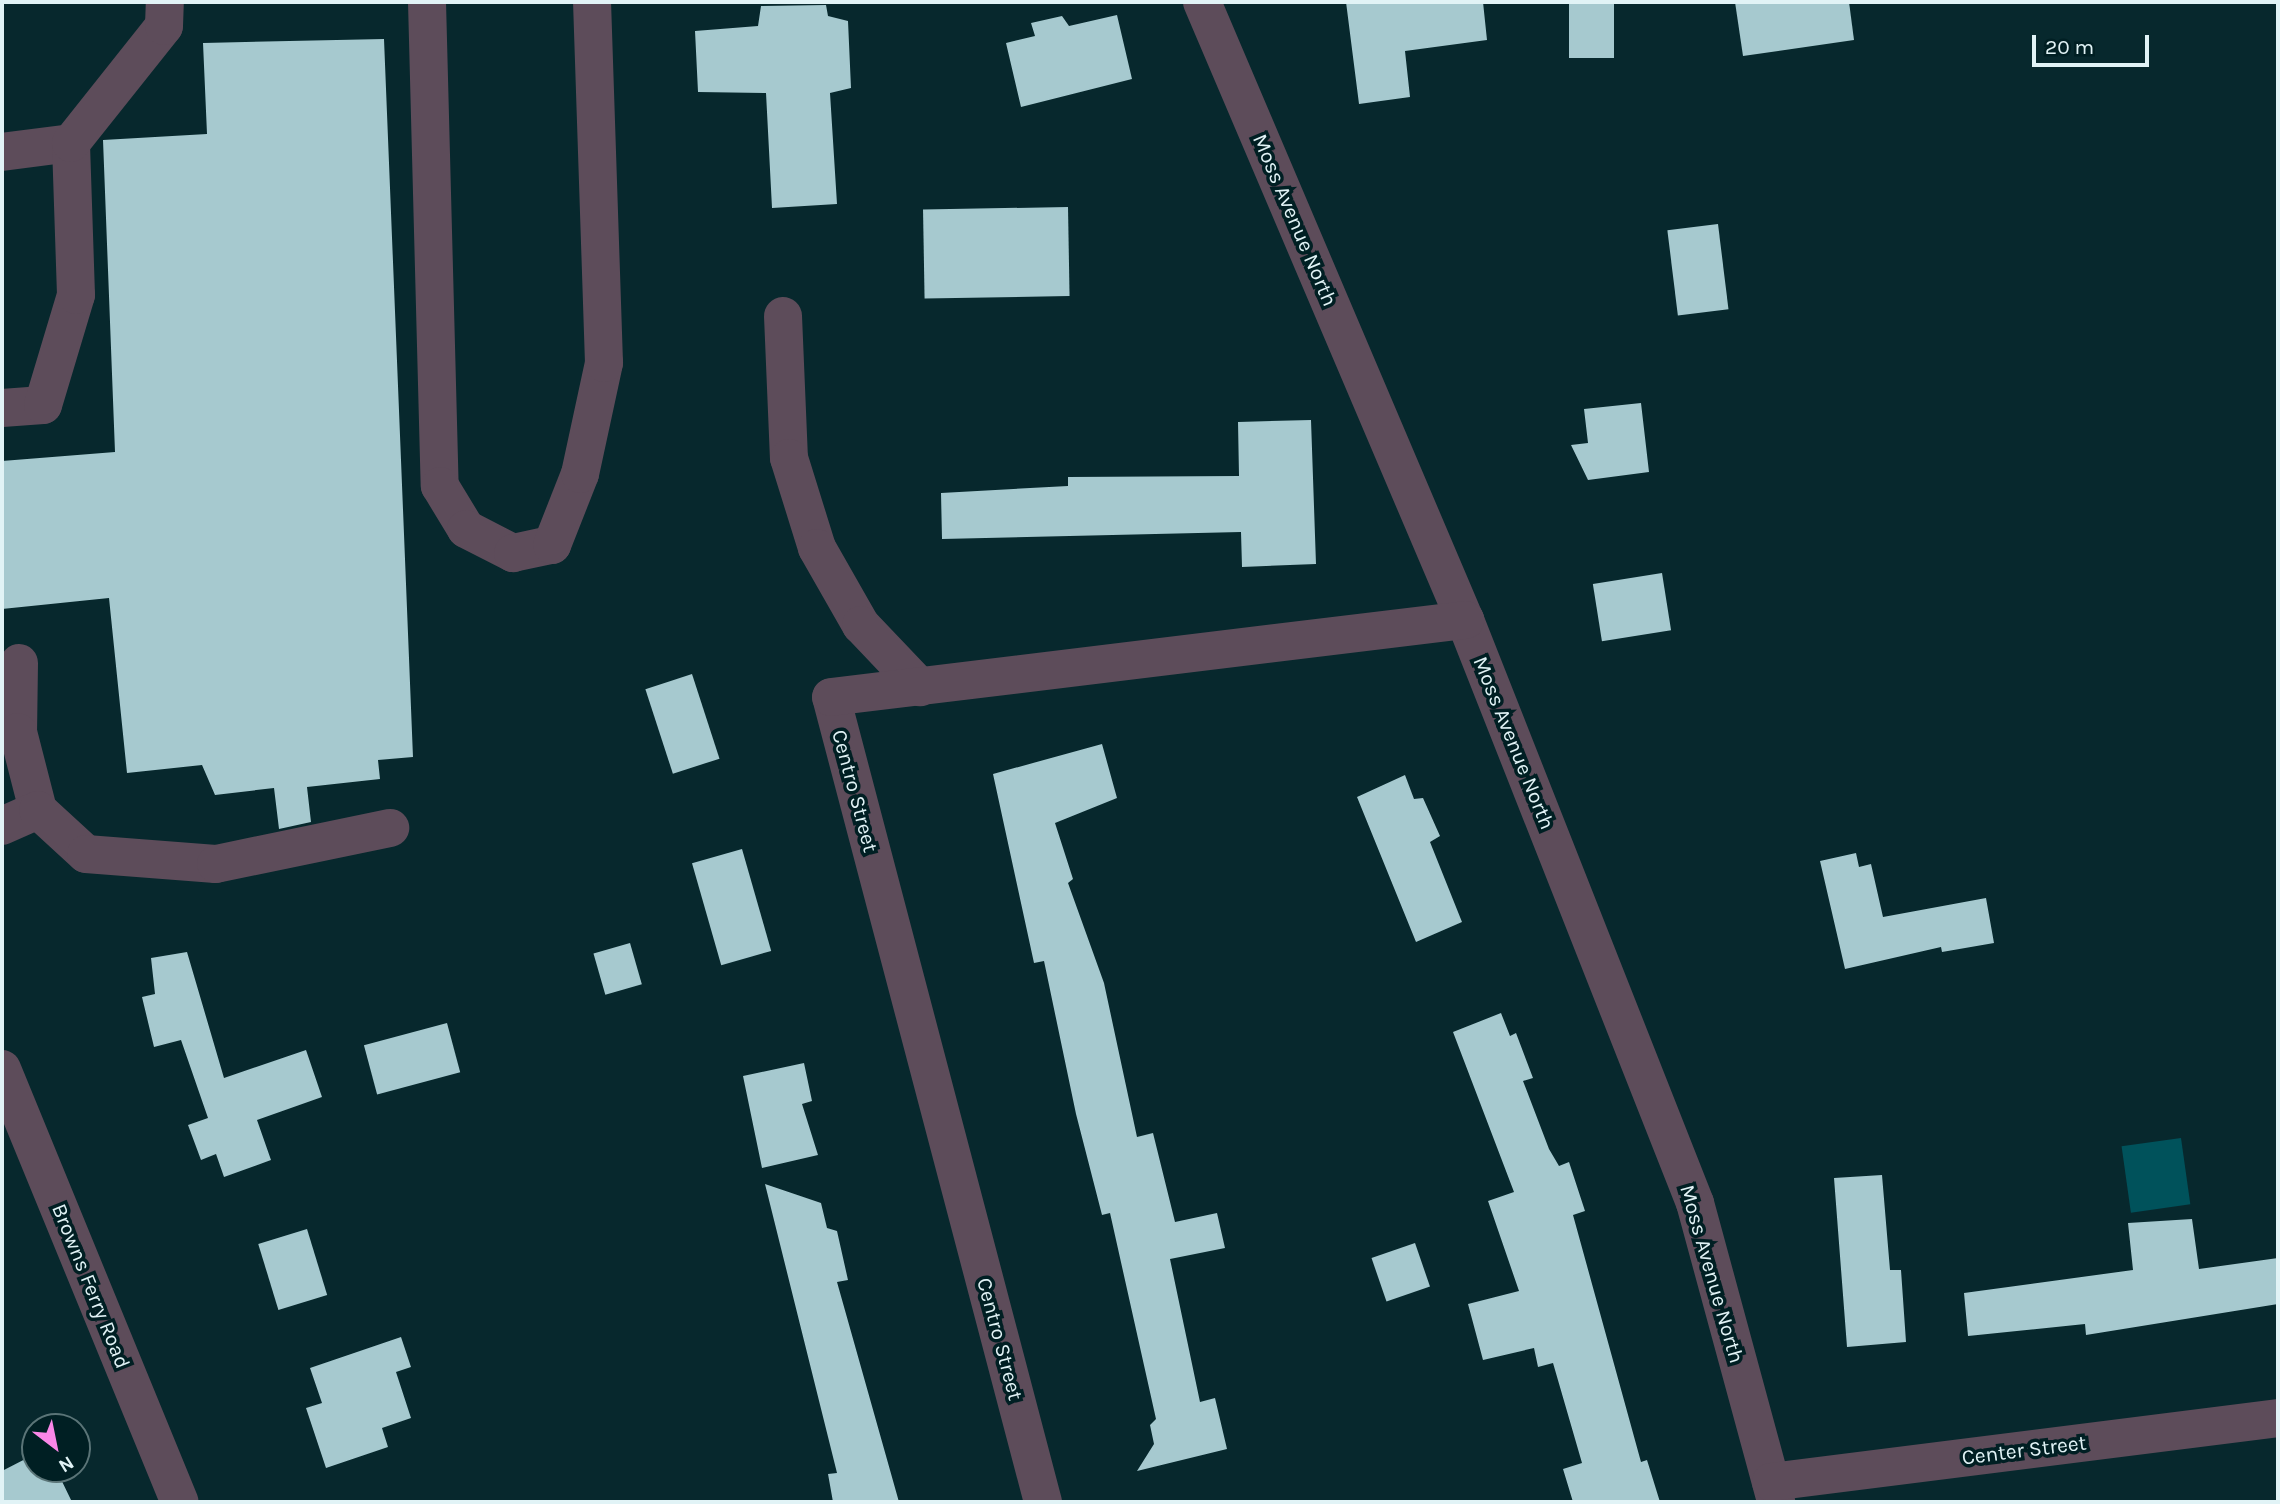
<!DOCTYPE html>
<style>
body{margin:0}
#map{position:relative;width:2280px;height:1504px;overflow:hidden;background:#07282d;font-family:Karla,sans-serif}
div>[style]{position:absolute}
.water>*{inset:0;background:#00525b;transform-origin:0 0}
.building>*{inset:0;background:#a6c9cf;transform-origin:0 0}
.minor>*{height:38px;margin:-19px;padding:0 19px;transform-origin:19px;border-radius:19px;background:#5d4c5a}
span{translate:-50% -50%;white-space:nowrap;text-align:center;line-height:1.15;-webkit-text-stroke:7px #001f23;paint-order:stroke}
.street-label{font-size:21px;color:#e1f3f6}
.frame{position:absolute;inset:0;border:4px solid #e1f3f6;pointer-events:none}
.north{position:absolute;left:21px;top:1413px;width:70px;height:70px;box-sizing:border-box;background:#001f23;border:2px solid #5a7477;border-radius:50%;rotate:148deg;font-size:19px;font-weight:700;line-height:28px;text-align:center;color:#e1f3f6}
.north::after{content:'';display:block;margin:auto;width:24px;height:32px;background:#fa87e7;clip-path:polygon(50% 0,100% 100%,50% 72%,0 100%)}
.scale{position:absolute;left:2032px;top:35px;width:117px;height:32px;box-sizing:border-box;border:4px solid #e1f3f6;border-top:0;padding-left:9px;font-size:21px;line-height:24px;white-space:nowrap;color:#e1f3f6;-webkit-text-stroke:5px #001f23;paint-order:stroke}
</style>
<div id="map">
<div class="water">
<div style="left:2181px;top:1138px;width:67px;height:60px;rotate:82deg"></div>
</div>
<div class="building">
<div style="clip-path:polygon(1346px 2px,1483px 2px,1487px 40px,1405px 51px,1410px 97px,1359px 104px)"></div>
<div style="left:1569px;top:2px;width:45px;height:56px"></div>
<div style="clip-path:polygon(1735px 2px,1849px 2px,1854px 40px,1743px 56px)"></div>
<div style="clip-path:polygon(826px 5px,828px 16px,848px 21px,851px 88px,830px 93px,837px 204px,772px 208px,766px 93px,698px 92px,695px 31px,758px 26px,761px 6px)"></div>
<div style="clip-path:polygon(1117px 15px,1132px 79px,1021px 107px,1006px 43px,1035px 36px,1031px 23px,1062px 16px,1069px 26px)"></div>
<div style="clip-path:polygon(384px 39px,413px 757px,378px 760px,380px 779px,307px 787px,311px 822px,279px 829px,274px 788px,215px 795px,202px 765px,127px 773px,109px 598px,2px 609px,2px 461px,115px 452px,103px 140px,207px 134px,203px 43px)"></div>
<div style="left:1068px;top:207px;width:89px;height:145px;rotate:89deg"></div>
<div style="left:1718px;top:224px;width:86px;height:51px;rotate:83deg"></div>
<div style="clip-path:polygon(1641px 403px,1649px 472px,1588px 480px,1571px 445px,1588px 443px,1584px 409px)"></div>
<div style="clip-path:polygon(1311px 420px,1316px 564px,1242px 567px,1241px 532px,942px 539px,941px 493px,1068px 486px,1068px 477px,1239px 476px,1238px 422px)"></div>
<div style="left:1662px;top:573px;width:58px;height:70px;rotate:81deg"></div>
<div style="left:692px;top:674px;width:89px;height:49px;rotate:72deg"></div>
<div style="clip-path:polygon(1102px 744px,1117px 798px,1055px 823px,1073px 879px,1068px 883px,1104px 983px,1137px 1137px,1153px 1133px,1175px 1222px,1217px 1213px,1225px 1248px,1170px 1259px,1200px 1402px,1215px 1398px,1227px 1449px,1137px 1471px,1154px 1444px,1150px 1425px,1156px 1419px,1110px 1213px,1102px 1215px,1076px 1114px,1044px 961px,1034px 963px,993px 774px)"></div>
<div style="clip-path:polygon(1405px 775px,1414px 799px,1423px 798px,1440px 836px,1430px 842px,1462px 922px,1416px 942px,1357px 797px)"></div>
<div style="left:742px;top:849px;width:106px;height:52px;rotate:74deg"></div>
<div style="clip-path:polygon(1856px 853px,1859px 867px,1871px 864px,1883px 917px,1986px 898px,1994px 943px,1942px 952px,1941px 947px,1845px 969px,1820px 861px)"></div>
<div style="left:630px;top:943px;width:43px;height:38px;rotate:74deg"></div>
<div style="clip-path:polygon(187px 952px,224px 1078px,306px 1050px,322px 1097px,257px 1120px,271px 1160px,224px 1177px,216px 1154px,201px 1160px,188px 1125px,208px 1118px,181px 1040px,154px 1047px,142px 997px,155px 994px,151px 958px)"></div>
<div style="clip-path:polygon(1501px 1013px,1510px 1036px,1516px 1033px,1533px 1078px,1523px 1081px,1549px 1149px,1559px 1166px,1569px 1162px,1585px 1211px,1573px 1215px,1641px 1462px,1647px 1460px,1660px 1502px,1573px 1502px,1563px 1469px,1582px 1463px,1553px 1363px,1538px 1367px,1534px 1348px,1483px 1360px,1468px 1304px,1519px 1291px,1488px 1201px,1514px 1192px,1453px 1032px)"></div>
<div style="left:447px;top:1023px;width:51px;height:86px;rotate:75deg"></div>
<div style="clip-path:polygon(804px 1063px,812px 1101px,802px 1104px,818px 1155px,762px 1168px,743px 1076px)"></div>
<div style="clip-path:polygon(1882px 1175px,1890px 1270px,1901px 1270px,1906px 1342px,1847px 1347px,1834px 1178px)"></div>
<div style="clip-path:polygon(765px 1184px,821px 1203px,827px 1228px,837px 1231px,848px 1280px,837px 1282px,899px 1502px,833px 1502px,828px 1474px,837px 1473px)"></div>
<div style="clip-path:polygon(2192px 1219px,2199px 1269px,2278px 1258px,2278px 1304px,2086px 1335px,2085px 1324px,1968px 1336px,1964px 1293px,2133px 1270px,2128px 1223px)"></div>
<div style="left:307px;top:1229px;width:69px;height:51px;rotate:73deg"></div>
<div style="left:1415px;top:1243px;width:46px;height:46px;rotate:71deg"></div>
<div style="clip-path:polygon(401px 1337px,411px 1367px,396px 1372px,411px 1418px,382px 1428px,388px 1447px,326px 1468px,306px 1408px,322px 1403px,310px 1368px)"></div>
<div style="clip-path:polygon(35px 1454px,35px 1469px,56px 1469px,72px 1502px,2px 1502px,2px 1471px)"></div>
</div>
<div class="minor">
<div style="left:427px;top:2px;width:484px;rotate:88.5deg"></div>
<div style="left:440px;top:486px;width:50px;rotate:58.8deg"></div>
<div style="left:466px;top:529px;width:53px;rotate:27.1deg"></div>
<div style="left:513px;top:553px;width:40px;rotate:-12deg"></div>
<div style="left:552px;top:545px;width:76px;rotate:-68.5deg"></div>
<div style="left:580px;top:474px;width:114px;rotate:-77.8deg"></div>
<div style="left:604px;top:363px;width:361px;rotate:-91.9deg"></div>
<div style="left:1202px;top:2px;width:672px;rotate:66.95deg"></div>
<div style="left:1465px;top:620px;width:627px;rotate:68.47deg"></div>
<div style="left:1695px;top:1203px;width:310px;rotate:74.8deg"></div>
<div style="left:2px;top:152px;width:70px;rotate:-7.4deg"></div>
<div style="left:783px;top:316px;width:142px;rotate:87.6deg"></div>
<div style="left:789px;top:458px;width:94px;rotate:72.7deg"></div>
<div style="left:817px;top:548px;width:89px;rotate:60.3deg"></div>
<div style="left:861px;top:625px;width:86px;rotate:46.4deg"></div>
<div style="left:2px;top:408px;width:41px;rotate:-4.2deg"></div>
<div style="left:43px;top:405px;width:115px;rotate:-73.3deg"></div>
<div style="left:76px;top:295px;width:152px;rotate:-91.9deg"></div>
<div style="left:71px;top:143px;width:149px;rotate:-51.5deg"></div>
<div style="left:164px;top:26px;width:24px;rotate:-88deg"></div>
<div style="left:19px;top:663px;width:69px;rotate:90.8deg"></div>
<div style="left:18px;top:732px;width:81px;rotate:75.6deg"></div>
<div style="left:2px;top:826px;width:39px;rotate:-24deg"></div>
<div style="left:38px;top:810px;width:65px;rotate:42.5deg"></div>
<div style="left:86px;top:854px;width:130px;rotate:4.4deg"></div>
<div style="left:216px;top:864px;width:178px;rotate:-11.7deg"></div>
<div style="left:2px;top:1069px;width:468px;rotate:67.7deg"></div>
<div style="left:1771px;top:1482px;width:511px;rotate:-7.19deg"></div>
<div style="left:1043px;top:1502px;width:832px;rotate:-104.75deg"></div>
<div style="left:831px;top:697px;width:639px;rotate:-6.92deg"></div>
</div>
<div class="street-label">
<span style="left:1295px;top:220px;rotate:67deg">Moss Avenue North</span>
<span style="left:1514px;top:743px;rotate:68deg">Moss Avenue North</span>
<span style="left:855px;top:791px;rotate:75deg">Centro Street</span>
<span style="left:1712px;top:1274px;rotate:74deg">Moss Avenue North</span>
<span style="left:91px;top:1286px;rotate:68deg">Browns Ferry Road</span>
<span style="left:1000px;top:1339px;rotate:75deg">Centro Street</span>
<span style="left:2024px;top:1450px;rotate:-7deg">Center Street</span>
</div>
<div class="frame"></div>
<div class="north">N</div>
<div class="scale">20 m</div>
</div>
